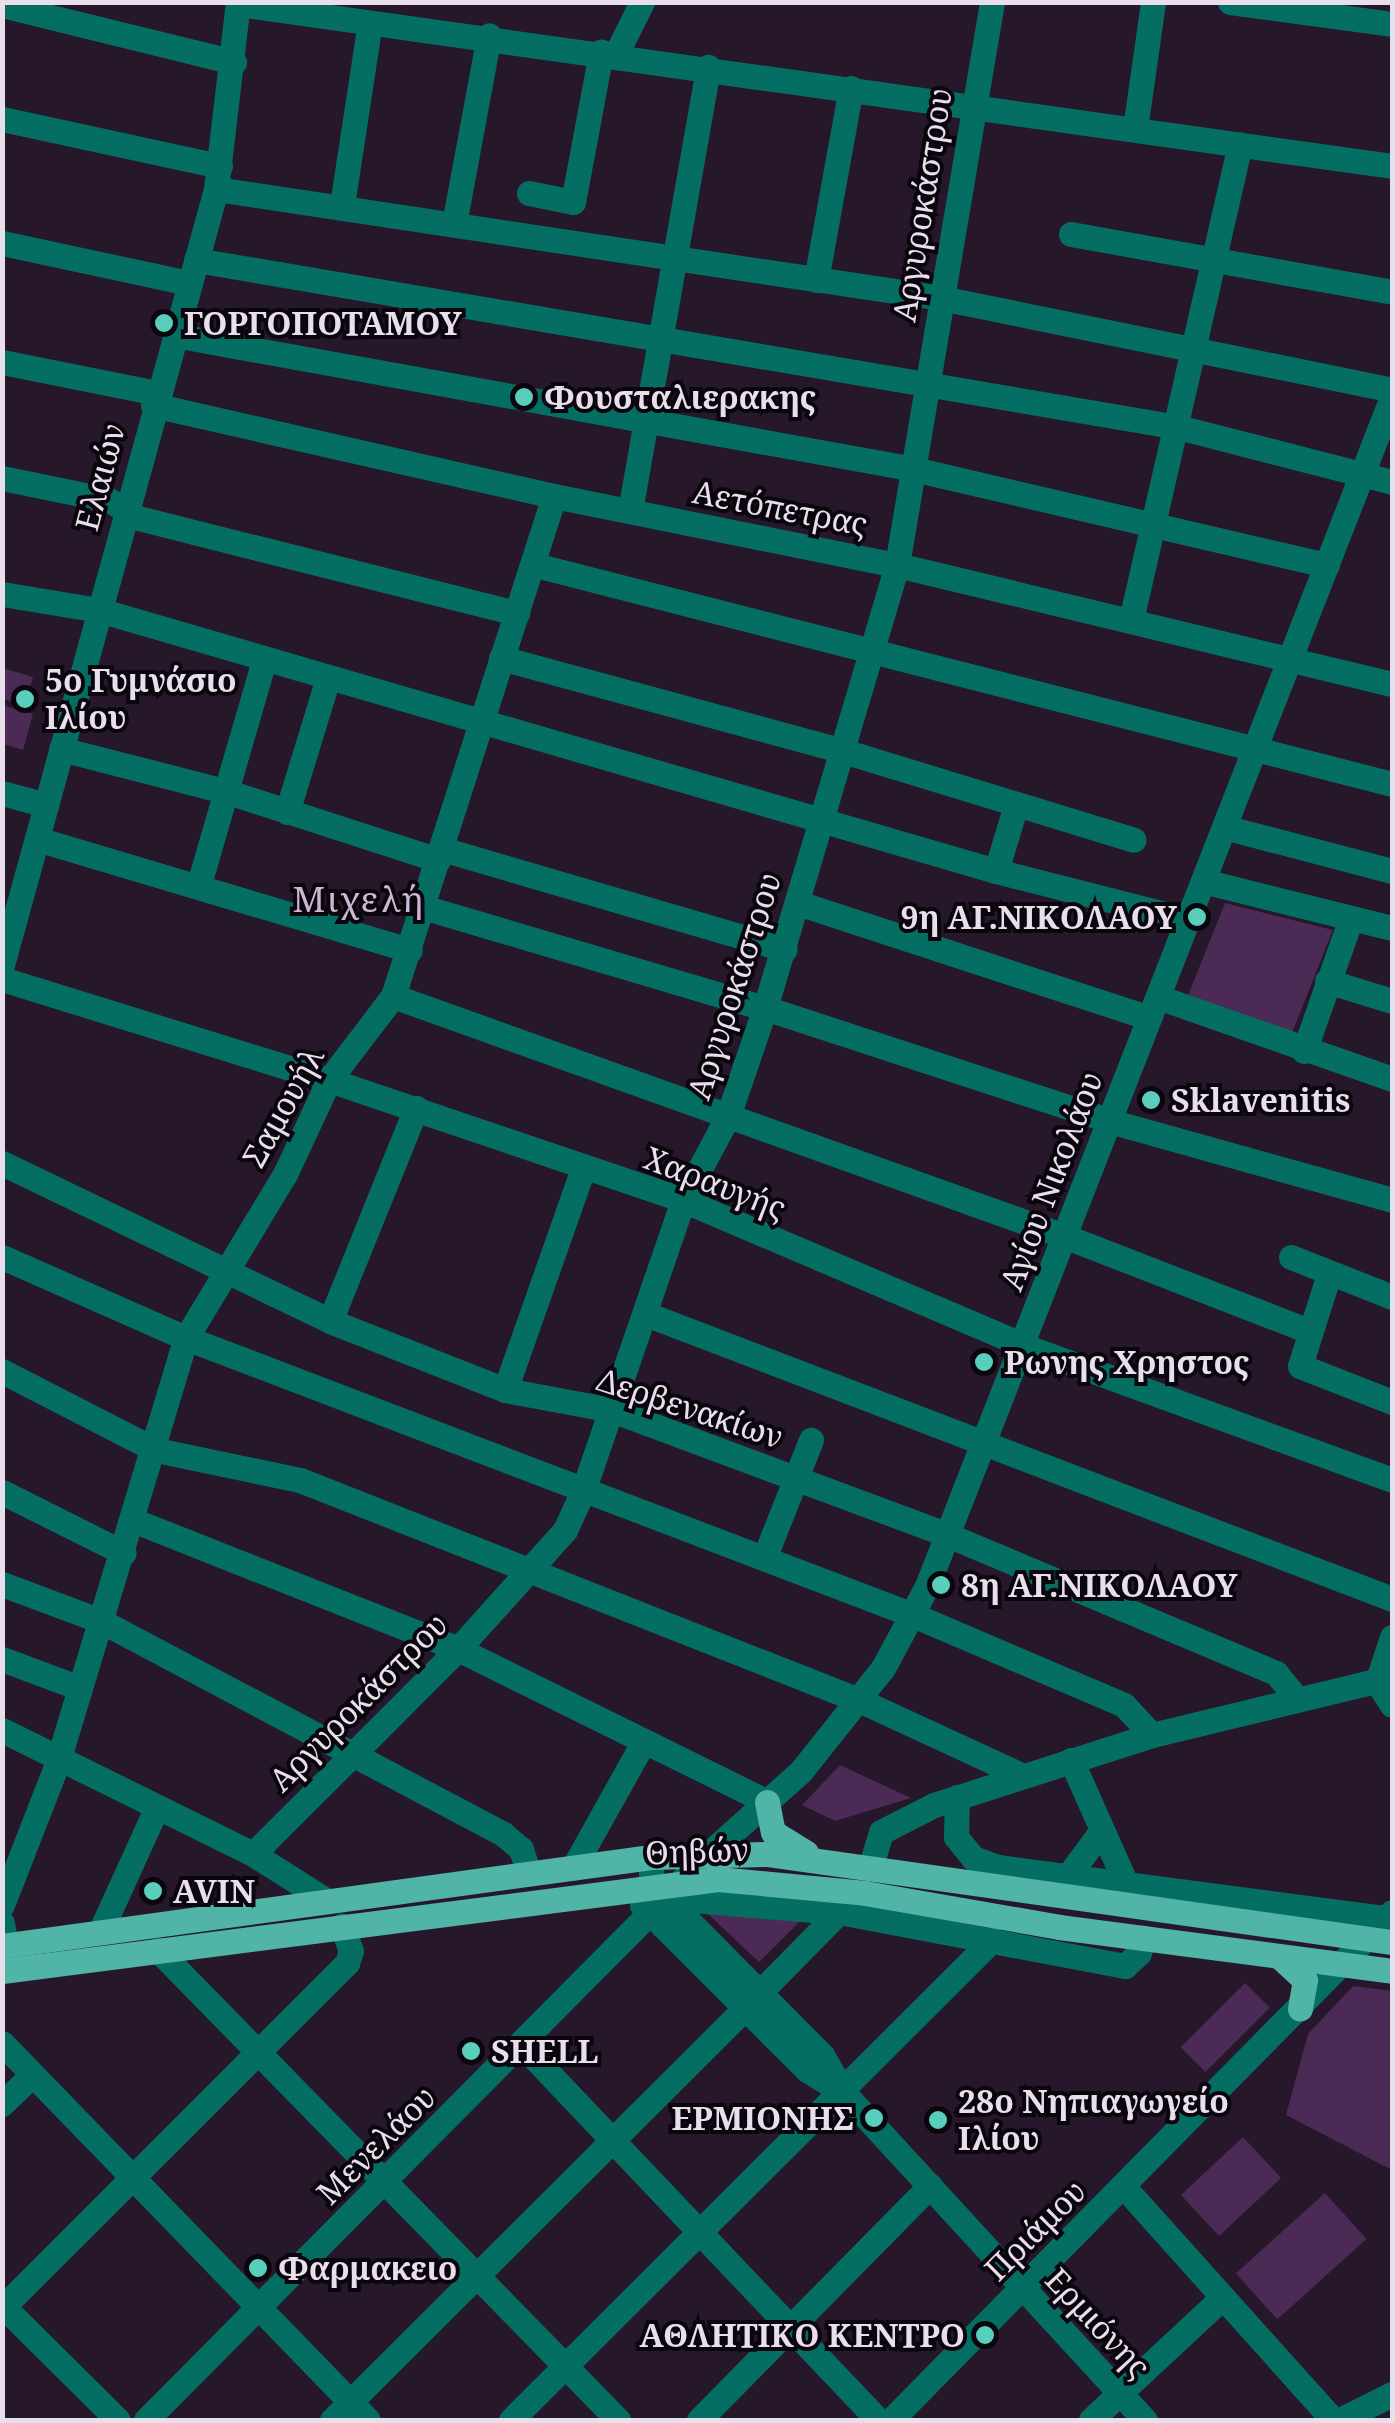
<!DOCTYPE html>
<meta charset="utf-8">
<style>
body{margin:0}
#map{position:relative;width:1395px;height:2423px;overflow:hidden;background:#26172a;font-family:"Noto Serif",serif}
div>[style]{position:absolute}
.green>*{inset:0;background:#4b2a55;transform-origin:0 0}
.minor>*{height:25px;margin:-12.5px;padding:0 12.5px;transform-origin:12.5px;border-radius:12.5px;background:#056e63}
.major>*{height:25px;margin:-12.5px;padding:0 12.5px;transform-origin:12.5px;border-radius:12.5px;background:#50b4a6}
.dots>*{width:28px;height:28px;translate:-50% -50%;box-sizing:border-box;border:5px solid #0b060d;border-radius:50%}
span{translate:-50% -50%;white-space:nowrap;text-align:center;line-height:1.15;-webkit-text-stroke:8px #0b060d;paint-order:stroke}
.street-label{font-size:32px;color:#e9dfec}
.poi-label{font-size:32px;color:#e9dfec;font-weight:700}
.left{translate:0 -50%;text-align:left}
.right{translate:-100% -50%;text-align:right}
.neighbourhood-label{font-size:35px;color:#cbb7d1;letter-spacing:2.5px}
.frame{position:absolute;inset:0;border:5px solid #e9dfec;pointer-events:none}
</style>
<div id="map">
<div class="green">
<div style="clip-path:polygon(3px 668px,33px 677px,25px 705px,3px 699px)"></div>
<div style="clip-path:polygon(3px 705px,33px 714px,23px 750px,3px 744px)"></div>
<div style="clip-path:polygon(1225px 903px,1333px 930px,1292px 1033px,1187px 998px)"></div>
<div style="clip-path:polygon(840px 1765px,911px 1798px,835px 1821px,802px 1805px)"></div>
<div style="clip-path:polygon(706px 1912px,804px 1917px,759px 1962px)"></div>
<div style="left:1245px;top:1983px;width:35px;height:91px;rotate:45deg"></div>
<div style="clip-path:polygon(1353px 1986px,1392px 1991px,1392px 2170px,1286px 2115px,1308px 2034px)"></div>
<div style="left:1243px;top:2137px;width:56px;height:85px;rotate:47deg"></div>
<div style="left:1325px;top:2193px;width:62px;height:120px;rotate:48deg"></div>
</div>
<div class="minor">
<div style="left:1230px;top:2px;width:163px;rotate:7.7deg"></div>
<div style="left:238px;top:4px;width:1165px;rotate:7.99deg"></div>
<div style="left:2px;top:5px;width:239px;rotate:13.8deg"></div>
<div style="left:616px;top:54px;width:58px;rotate:-63.4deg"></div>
<div style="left:2px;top:119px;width:223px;rotate:12.2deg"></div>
<div style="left:1135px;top:129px;width:128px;rotate:-81.9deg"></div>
<div style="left:216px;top:189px;width:733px;rotate:8.55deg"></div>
<div style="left:941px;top:298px;width:460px;rotate:11.5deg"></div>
<div style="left:529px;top:193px;width:45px;rotate:11.6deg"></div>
<div style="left:573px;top:202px;width:153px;rotate:-79.4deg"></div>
<div style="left:342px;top:205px;width:184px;rotate:-81.3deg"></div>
<div style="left:454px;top:224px;width:192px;rotate:-79.5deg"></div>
<div style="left:1071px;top:234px;width:326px;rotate:10.2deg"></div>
<div style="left:2px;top:243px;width:191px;rotate:12.1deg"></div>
<div style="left:196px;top:260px;width:996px;rotate:9.65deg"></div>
<div style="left:1178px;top:427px;width:221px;rotate:14.4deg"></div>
<div style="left:816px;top:280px;width:195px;rotate:-79.7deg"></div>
<div style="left:174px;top:335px;width:747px;rotate:10.26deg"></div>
<div style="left:909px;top:468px;width:429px;rotate:13.1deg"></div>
<div style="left:2px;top:362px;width:158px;rotate:11.3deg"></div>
<div style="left:153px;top:405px;width:411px;rotate:12.8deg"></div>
<div style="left:554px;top:496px;width:350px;rotate:11.4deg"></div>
<div style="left:897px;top:565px;width:509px;rotate:13.52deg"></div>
<div style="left:2px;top:478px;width:109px;rotate:11.6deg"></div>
<div style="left:109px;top:500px;width:34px;rotate:32deg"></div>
<div style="left:138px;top:518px;width:391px;rotate:14.1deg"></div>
<div style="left:630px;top:511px;width:451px;rotate:-80deg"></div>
<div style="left:535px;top:565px;width:885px;rotate:14.33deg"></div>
<div style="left:2px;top:594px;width:98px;rotate:9.4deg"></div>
<div style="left:99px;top:610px;width:934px;rotate:16.22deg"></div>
<div style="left:996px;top:871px;width:198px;rotate:14.3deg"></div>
<div style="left:1131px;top:620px;width:488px;rotate:-77.1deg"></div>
<div style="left:501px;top:658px;width:351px;rotate:15.2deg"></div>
<div style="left:840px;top:750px;width:307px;rotate:17deg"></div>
<div style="left:61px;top:749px;width:169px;rotate:14.4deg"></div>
<div style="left:225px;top:791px;width:224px;rotate:17.9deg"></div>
<div style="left:2px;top:793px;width:46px;rotate:15.3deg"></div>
<div style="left:287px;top:812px;width:140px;rotate:-73deg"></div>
<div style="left:1224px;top:827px;width:174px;rotate:14.7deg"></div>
<div style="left:37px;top:839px;width:389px;rotate:16.6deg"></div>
<div style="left:442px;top:849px;width:357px;rotate:16.3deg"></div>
<div style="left:996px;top:871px;width:66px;rotate:-73.2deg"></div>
<div style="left:1203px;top:881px;width:195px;rotate:14deg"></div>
<div style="left:199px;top:884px;width:233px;rotate:-73.8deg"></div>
<div style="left:798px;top:903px;width:369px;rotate:18.1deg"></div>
<div style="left:423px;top:907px;width:357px;rotate:16.5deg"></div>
<div style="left:765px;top:1008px;width:366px;rotate:18.1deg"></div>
<div style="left:1113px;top:1122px;width:290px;rotate:15.6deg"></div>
<div style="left:2px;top:965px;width:805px;rotate:-74.58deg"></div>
<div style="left:216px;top:189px;width:188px;rotate:-83.3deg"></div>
<div style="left:2px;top:979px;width:342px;rotate:17.2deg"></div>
<div style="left:329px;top:1080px;width:374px;rotate:18.7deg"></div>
<div style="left:683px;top:1200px;width:374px;rotate:23.1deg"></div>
<div style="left:1027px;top:1347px;width:388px;rotate:20deg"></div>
<div style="left:1327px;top:981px;width:68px;rotate:17.1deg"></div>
<div style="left:393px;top:996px;width:713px;rotate:19.68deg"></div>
<div style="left:1064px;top:1236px;width:263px;rotate:21.2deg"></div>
<div style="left:1158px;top:997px;width:248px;rotate:19.3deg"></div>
<div style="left:1304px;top:1051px;width:141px;rotate:-70.5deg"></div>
<div style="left:2px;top:1163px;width:364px;rotate:25.7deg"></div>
<div style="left:330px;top:1321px;width:188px;rotate:21.5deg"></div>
<div style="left:505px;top:1390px;width:109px;rotate:10.6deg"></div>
<div style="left:612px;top:1410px;width:361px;rotate:20.4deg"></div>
<div style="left:950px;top:1536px;width:354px;rotate:22.8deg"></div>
<div style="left:1276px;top:1673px;width:33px;rotate:51deg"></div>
<div style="left:2px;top:1257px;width:201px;rotate:23.8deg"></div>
<div style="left:186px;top:1338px;width:778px;rotate:20.86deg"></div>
<div style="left:913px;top:1615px;width:229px;rotate:23.1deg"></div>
<div style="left:1124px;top:1705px;width:41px;rotate:47deg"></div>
<div style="left:1291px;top:1257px;width:109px;rotate:21.6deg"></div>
<div style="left:1328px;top:1277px;width:93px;rotate:107.5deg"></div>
<div style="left:1300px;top:1366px;width:99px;rotate:21.4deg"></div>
<div style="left:646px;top:1314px;width:799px;rotate:20.91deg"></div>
<div style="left:330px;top:1321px;width:230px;rotate:-68deg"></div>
<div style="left:2px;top:1371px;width:173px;rotate:27.2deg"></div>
<div style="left:156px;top:1450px;width:147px;rotate:11.8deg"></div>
<div style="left:300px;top:1480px;width:603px;rotate:21.5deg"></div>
<div style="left:861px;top:1701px;width:176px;rotate:24.8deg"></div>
<div style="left:505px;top:1390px;width:234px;rotate:-70.6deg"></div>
<div style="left:2px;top:1492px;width:136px;rotate:26.6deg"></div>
<div style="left:135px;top:1521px;width:347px;rotate:21.6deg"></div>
<div style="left:458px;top:1649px;width:345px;rotate:26.3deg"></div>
<div style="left:765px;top:1556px;width:125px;rotate:-68.4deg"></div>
<div style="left:2px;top:1584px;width:106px;rotate:20.5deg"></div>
<div style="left:101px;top:1621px;width:455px;rotate:27.9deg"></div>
<div style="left:503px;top:1834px;width:23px;rotate:40deg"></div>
<div style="left:521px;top:1849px;width:25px;rotate:72deg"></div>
<div style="left:1392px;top:1637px;width:47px;rotate:108.4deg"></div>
<div style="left:1377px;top:1682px;width:27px;rotate:57deg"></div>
<div style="left:2px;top:1659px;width:83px;rotate:20.4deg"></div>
<div style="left:2px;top:1730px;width:280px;rotate:26.3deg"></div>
<div style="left:253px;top:1854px;width:88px;rotate:32.4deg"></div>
<div style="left:1071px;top:1760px;width:150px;rotate:66deg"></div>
<div style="left:957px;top:1797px;width:40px;rotate:91.4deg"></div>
<div style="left:956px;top:1837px;width:27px;rotate:51deg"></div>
<div style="left:973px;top:1858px;width:27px;rotate:20deg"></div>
<div style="left:998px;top:1867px;width:397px;rotate:7.5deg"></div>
<div style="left:253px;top:1854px;width:290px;rotate:-45deg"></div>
<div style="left:458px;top:1649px;width:160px;rotate:-48deg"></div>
<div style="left:565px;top:1530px;width:43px;rotate:-65.2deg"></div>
<div style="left:583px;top:1491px;width:308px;rotate:-71deg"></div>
<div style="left:683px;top:1200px;width:95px;rotate:-61.8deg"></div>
<div style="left:728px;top:1116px;width:114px;rotate:-71.1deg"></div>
<div style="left:765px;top:1008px;width:462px;rotate:-73.4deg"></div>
<div style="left:897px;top:565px;width:571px;rotate:-80.42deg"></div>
<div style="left:651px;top:1857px;width:26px;rotate:90deg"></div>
<div style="left:651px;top:1883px;width:243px;rotate:45.2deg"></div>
<div style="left:822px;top:2055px;width:43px;rotate:60.4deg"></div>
<div style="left:843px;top:2092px;width:446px;rotate:47.4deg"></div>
<div style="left:871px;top:1865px;width:34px;rotate:-73deg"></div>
<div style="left:881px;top:1832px;width:59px;rotate:-27deg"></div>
<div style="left:934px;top:1805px;width:229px;rotate:-17.8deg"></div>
<div style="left:1152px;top:1735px;width:247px;rotate:-13.6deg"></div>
<div style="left:573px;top:1868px;width:145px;rotate:-60.8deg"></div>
<div style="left:1065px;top:1880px;width:62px;rotate:-53.5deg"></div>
<div style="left:667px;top:1898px;width:173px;rotate:4.7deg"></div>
<div style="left:839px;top:1912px;width:291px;rotate:10.7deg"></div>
<div style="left:1125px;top:1966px;width:19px;rotate:-43deg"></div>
<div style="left:1139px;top:1953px;width:16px;rotate:-75deg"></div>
<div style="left:2px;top:1905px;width:155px;rotate:-68.7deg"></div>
<div style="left:58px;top:1761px;width:442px;rotate:-73.2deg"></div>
<div style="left:186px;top:1338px;width:192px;rotate:-58.9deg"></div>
<div style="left:285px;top:1174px;width:104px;rotate:-64.9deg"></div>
<div style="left:329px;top:1080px;width:106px;rotate:-52.7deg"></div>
<div style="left:393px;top:996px;width:525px;rotate:-72.15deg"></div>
<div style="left:642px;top:1905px;width:233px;rotate:45deg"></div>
<div style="left:807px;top:2070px;width:42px;rotate:31.4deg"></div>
<div style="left:2px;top:1923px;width:23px;rotate:80deg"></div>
<div style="left:100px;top:1932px;width:135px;rotate:-65.5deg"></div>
<div style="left:158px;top:1950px;width:658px;rotate:45.62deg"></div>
<div style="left:760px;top:1992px;width:112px;rotate:-45.4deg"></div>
<div style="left:2px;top:2043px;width:525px;rotate:45.85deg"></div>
<div style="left:522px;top:2045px;width:517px;rotate:46.49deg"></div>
<div style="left:2px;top:2104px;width:42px;rotate:-44deg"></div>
<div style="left:1124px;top:2187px;width:313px;rotate:48.1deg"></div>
<div style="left:2px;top:2305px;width:163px;rotate:44.8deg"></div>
<div style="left:2px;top:2308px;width:488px;rotate:-45deg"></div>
<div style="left:347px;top:1963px;width:13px;rotate:-72deg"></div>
<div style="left:351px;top:1951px;width:27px;rotate:-110deg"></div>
<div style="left:146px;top:2420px;width:798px;rotate:-45.2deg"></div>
<div style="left:708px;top:1854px;width:125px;rotate:-41.7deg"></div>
<div style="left:801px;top:1771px;width:132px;rotate:-51.5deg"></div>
<div style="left:883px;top:1668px;width:93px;rotate:-61.8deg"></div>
<div style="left:927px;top:1586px;width:1277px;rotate:-68.64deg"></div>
<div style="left:332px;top:2420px;width:583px;rotate:-44.93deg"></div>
<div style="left:511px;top:2420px;width:680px;rotate:-44.94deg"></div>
<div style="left:699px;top:2420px;width:329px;rotate:-45.4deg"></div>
<div style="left:891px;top:2420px;width:713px;rotate:-45.4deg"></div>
<div style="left:1091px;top:2420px;width:180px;rotate:-43deg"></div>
<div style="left:1340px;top:2420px;width:58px;rotate:-26.6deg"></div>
</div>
<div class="major">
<div style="left:767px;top:1802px;width:31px;rotate:79deg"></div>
<div style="left:773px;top:1832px;width:39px;rotate:32deg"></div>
<div style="left:2px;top:1946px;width:655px;rotate:-7.81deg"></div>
<div style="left:651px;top:1857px;width:117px;rotate:-1.5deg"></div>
<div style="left:768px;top:1854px;width:630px;rotate:8.03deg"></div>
<div style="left:1280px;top:1957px;width:34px;rotate:43deg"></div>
<div style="left:1305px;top:1980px;width:29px;rotate:100deg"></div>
<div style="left:2px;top:1971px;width:722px;rotate:-7.32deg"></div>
<div style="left:718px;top:1879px;width:148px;rotate:5.4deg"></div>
<div style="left:865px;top:1893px;width:197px;rotate:9.9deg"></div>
<div style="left:1059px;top:1927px;width:336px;rotate:7.5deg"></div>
</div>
<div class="dots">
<div style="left:164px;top:323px;background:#5acebd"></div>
<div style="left:524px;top:397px;background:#5acebd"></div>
<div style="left:25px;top:699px;background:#5acebd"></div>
<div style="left:1197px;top:917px;background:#5acebd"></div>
<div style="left:1151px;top:1100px;background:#5acebd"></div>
<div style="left:984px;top:1362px;background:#5acebd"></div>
<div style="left:941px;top:1585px;background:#5acebd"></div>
<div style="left:153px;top:1891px;background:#5acebd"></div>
<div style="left:471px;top:2051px;background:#5acebd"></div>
<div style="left:874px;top:2118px;background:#5acebd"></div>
<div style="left:938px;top:2120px;background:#5acebd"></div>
<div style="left:258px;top:2268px;background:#5acebd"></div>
<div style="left:985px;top:2335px;background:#5acebd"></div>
</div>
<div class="street-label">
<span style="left:922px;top:205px;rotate:-81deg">Αργυροκάστρου</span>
<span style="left:100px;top:477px;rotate:-75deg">Ελαιών</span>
<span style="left:780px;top:508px;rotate:11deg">Αετόπετρας</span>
<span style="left:734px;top:986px;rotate:-72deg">Αργυροκάστρου</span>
<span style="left:283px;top:1107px;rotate:-61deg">Σαμουήλ</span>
<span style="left:1051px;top:1181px;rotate:-69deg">Αγίου Νικολάου</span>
<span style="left:715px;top:1183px;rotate:21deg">Χαραυγής</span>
<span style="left:690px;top:1408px;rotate:18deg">Δερβενακίων</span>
<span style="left:358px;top:1702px;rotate:-45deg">Αργυροκάστρου</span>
<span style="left:697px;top:1851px;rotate:-2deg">Θηβών</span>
<span style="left:376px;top:2145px;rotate:-45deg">Μενελάου</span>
<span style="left:1035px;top:2230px;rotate:-45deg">Πριάμου</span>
<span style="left:1098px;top:2323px;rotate:47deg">Ερμιόνης</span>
</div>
<div class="poi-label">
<span class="left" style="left:184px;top:323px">ΓΟΡΓΟΠΟΤΑΜΟΥ</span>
<span class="left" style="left:544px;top:397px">Φουσταλιερακης</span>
<span class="left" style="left:45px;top:699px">5ο Γυμνάσιο<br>Ιλίου</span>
<span class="right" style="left:1177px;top:917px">9η ΑΓ.ΝΙΚΟΛΑΟΥ</span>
<span class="left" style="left:1171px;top:1100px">Sklavenitis</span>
<span class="left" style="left:1004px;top:1362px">Ρωνης Χρηστος</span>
<span class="left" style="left:961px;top:1585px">8η ΑΓ.ΝΙΚΟΛΑΟΥ</span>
<span class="left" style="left:173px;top:1891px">AVIN</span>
<span class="left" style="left:491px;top:2051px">SHELL</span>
<span class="left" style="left:958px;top:2120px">28ο Νηπιαγωγείο<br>Ιλίου</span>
<span class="right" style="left:854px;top:2118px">ΕΡΜΙΟΝΗΣ</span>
<span class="left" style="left:278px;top:2268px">Φαρμακειο</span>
<span class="right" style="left:965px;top:2335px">ΑΘΛΗΤΙΚΟ ΚΕΝΤΡΟ</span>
</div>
<div class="neighbourhood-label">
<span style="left:359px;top:899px">Μιχελή</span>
</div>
<div class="frame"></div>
</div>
